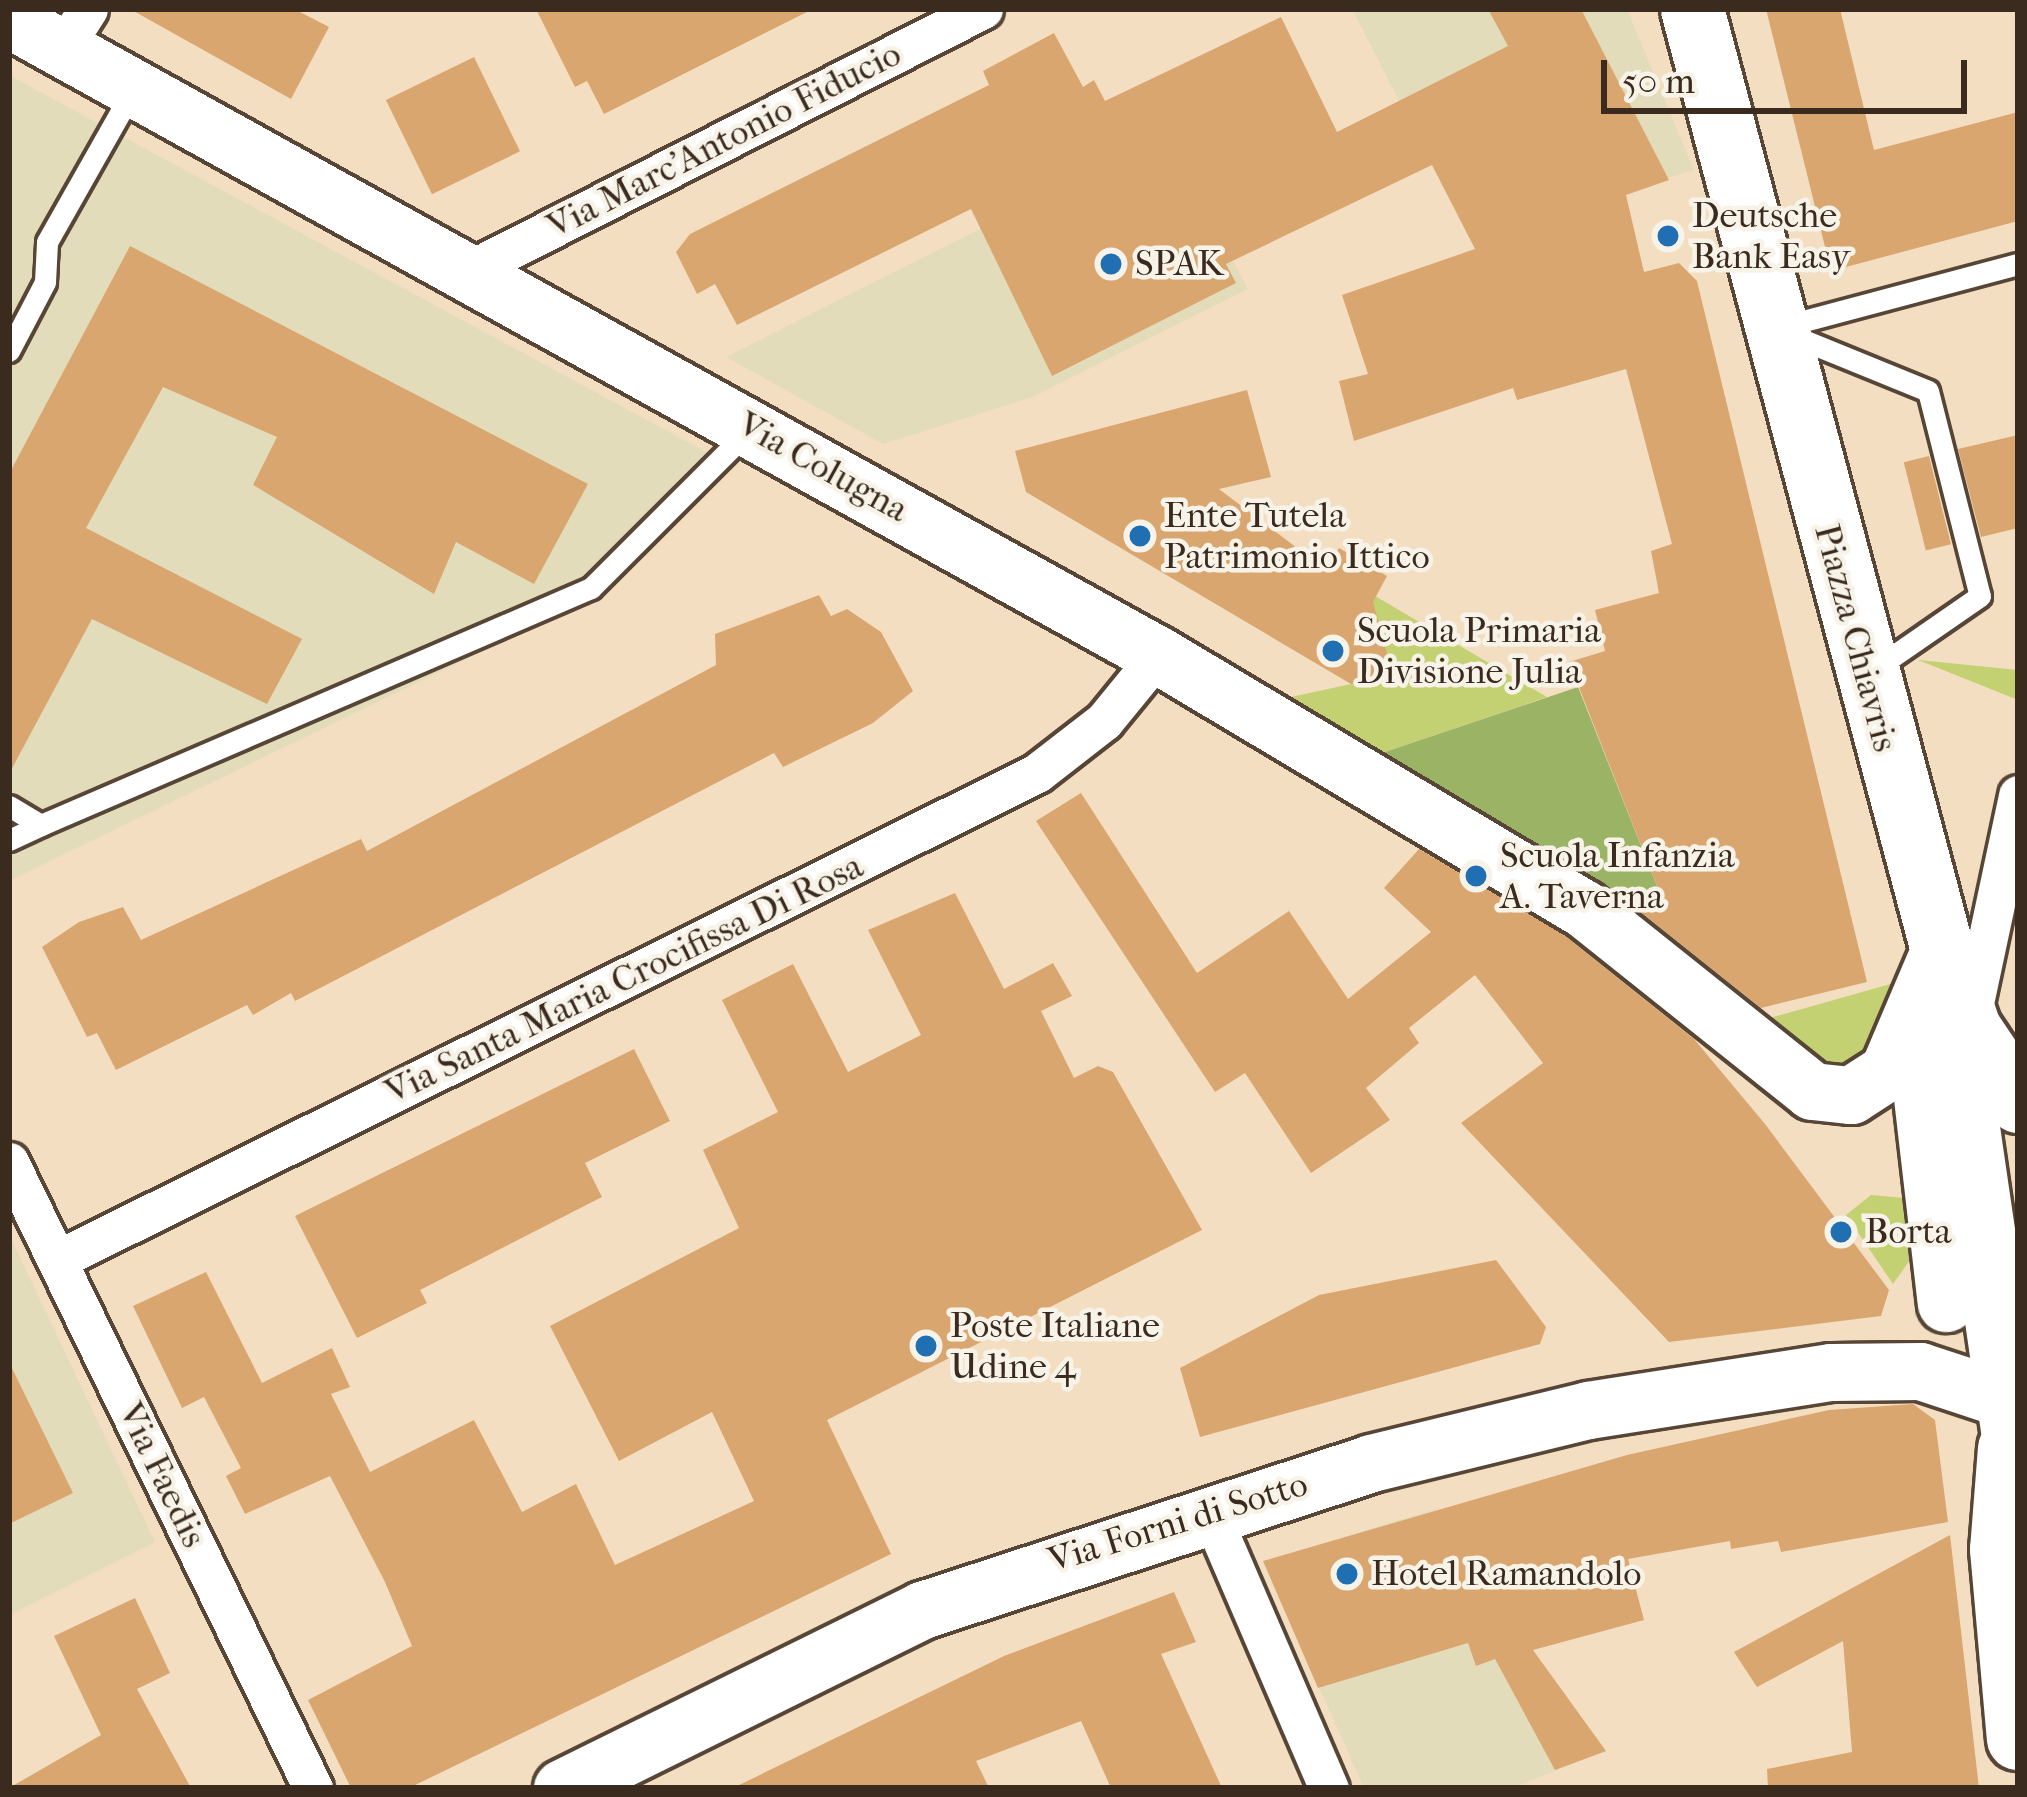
<!DOCTYPE html>
<style>
body{margin:0}
#map{position:relative;width:2027px;height:1797px;overflow:hidden;background:#f4dec1;font-family:"IM FELL French Canon",serif}
div>[style]{position:absolute}
.built>*{inset:0;background:#e3dcba}
.green>*{inset:0;background:#c4d173}
.forest>*{inset:0;background:#9bb365}
.building>*{inset:0;background:#daa670;transform-origin:0 0}
.roads{filter:drop-shadow(3px 0 #574536) drop-shadow(-3px 0 #574536) drop-shadow(0 3px #574536) drop-shadow(0 -3px #574536)}
.lane>*{height:21px;margin:-10.5px;padding:0 10.5px;transform-origin:10.5px;border-radius:10.5px;background:#fff}
.street>*{height:39px;margin:-19.5px;padding:0 19.5px;transform-origin:19.5px;border-radius:19.5px;background:#fff}
.secondary>*{height:57px;margin:-28.5px;padding:0 28.5px;transform-origin:28.5px;border-radius:28.5px;background:#fff}
.primary>*{height:63px;margin:-31.5px;padding:0 31.5px;transform-origin:31.5px;border-radius:31.5px;background:#fff}
.dots>*{width:33px;height:33px;translate:-50% -50%;box-sizing:border-box;border:6px solid #f7f3e8;border-radius:50%}
span{translate:-50% -50%;white-space:nowrap;text-align:center;line-height:1.15;-webkit-text-stroke:9px #f7f3e8;paint-order:stroke}
.street-label{font-size:36px;color:#3b2a1e}
.poi-label{font-size:36px;color:#3b2a1e}
.left{translate:0 -50%;text-align:left}
.frame{position:absolute;inset:0;border:12px solid #3b2a1e;pointer-events:none}
.scale{position:absolute;left:1601px;top:60px;width:366px;height:54px;box-sizing:border-box;border:6px solid #3b2a1e;border-top:0;padding-left:15px;font-size:36px;line-height:42px;white-space:nowrap;color:#3b2a1e;-webkit-text-stroke:9px #f7f3e8;paint-order:stroke}
</style>
<div id="map">
<div class="built">
<div style="clip-path:polygon(1352px 9px,1627px 9px,1694px 170px,1469px 237px)"></div>
<div style="clip-path:polygon(9px 75px,723px 461px,604px 592px,9px 881px)"></div>
<div style="clip-path:polygon(1166px 135px,1248px 289px,1033px 397px,883px 444px,726px 357px)"></div>
<div style="clip-path:polygon(9px 1234px,155px 1542px,9px 1615px)"></div>
<div style="clip-path:polygon(1436px 1509px,1487px 1601px,1606px 1751px,1513px 1788px,1364px 1788px,1263px 1561px)"></div>
</div>
<div class="green">
<div style="clip-path:polygon(1370px 593px,1547px 697px,1382px 753px,1291px 697px,1351px 684px)"></div>
<div style="clip-path:polygon(1919px 660px,2018px 670px,2018px 700px,1918px 660px)"></div>
<div style="clip-path:polygon(1894px 983px,1895px 1016px,1865px 1063px,1812px 1071px,1759px 1021px)"></div>
<div style="clip-path:polygon(1871px 1195px,1915px 1199px,1917px 1250px,1893px 1284px,1846px 1215px)"></div>
</div>
<div class="forest">
<div style="clip-path:polygon(1578px 687px,1657px 886px,1637px 912px,1382px 753px)"></div>
</div>
<div class="building">
<div style="clip-path:polygon(130px 9px,294px 9px,329px 27px,291px 99px)"></div>
<div style="clip-path:polygon(536px 9px,813px 9px,604px 114px,587px 81px,575px 87px)"></div>
<div style="clip-path:polygon(1488px 9px,1581px 9px,1669px 180px,1626px 195px,1644px 272px,1679px 263px,1697px 281px,1867px 982px,1761px 1008px,1638px 910px,1657px 886px,1569px 662px,1605px 651px,1595px 610px,1659px 593px,1651px 551px,1672px 544px,1626px 369px,1517px 400px,1513px 388px,1354px 441px,1339px 381px,1368px 374px,1342px 295px,1475px 249px,1432px 165px,1226px 264px,1236px 283px,1052px 376px,971px 209px,737px 325px,715px 284px,697px 294px,676px 252px,690px 234px,989px 85px,983px 71px,1054px 33px,1083px 87px,1094px 80px,1105px 101px,1281px 17px,1337px 132px,1508px 46px)"></div>
<div style="clip-path:polygon(1766px 9px,1840px 9px,1874px 150px,2018px 112px,2018px 221px,1831px 271px)"></div>
<div style="left:474px;top:57px;width:105px;height:98px;rotate:64deg"></div>
<div style="clip-path:polygon(130px 246px,588px 484px,534px 584px,456px 542px,434px 594px,253px 485px,277px 437px,163px 387px,86px 528px,302px 639px,267px 704px,92px 619px,9px 774px,9px 474px)"></div>
<div style="clip-path:polygon(1247px 390px,1271px 477px,1219px 489px,1326px 570px,1339px 548px,1387px 576px,1373px 602px,1392px 672px,1351px 684px,1026px 492px,1015px 451px)"></div>
<div style="clip-path:polygon(2018px 435px,2018px 528px,1981px 537px,1958px 449px)"></div>
<div style="left:1929px;top:456px;width:91px;height:26px;rotate:76deg"></div>
<div style="clip-path:polygon(819px 595px,831px 616px,847px 609px,881px 632px,913px 691px,873px 723px,783px 767px,774px 753px,295px 1001px,291px 993px,253px 1015px,247px 1005px,116px 1070px,97px 1033px,87px 1037px,42px 947px,79px 922px,123px 907px,141px 940px,361px 839px,367px 851px,716px 665px,715px 634px)"></div>
<div style="clip-path:polygon(1081px 793px,1197px 973px,1289px 911px,1348px 999px,1431px 932px,1384px 888px,1419px 849px,1564px 935px,1694px 1039px,1765px 1124px,1889px 1290px,1881px 1316px,1669px 1342px,1461px 1123px,1543px 1063px,1475px 975px,1409px 1028px,1419px 1043px,1366px 1088px,1390px 1120px,1311px 1173px,1245px 1073px,1215px 1092px,1036px 821px)"></div>
<div style="clip-path:polygon(955px 893px,1004px 989px,1053px 963px,1072px 996px,1041px 1011px,1074px 1078px,1098px 1066px,1113px 1072px,1202px 1230px,827px 1420px,891px 1554px,409px 1788px,351px 1788px,308px 1700px,412px 1646px,385px 1582px,330px 1476px,245px 1514px,226px 1476px,241px 1468px,204px 1397px,182px 1408px,133px 1306px,206px 1272px,262px 1383px,332px 1348px,350px 1387px,331px 1394px,370px 1472px,474px 1420px,522px 1512px,576px 1484px,615px 1565px,754px 1501px,712px 1412px,619px 1461px,550px 1326px,739px 1228px,703px 1150px,778px 1112px,722px 1000px,793px 964px,848px 1072px,921px 1035px,868px 930px)"></div>
<div style="clip-path:polygon(634px 1049px,670px 1121px,585px 1163px,602px 1197px,420px 1290px,427px 1303px,357px 1338px,295px 1216px)"></div>
<div style="clip-path:polygon(1496px 1260px,1546px 1327px,1540px 1344px,1200px 1437px,1180px 1368px,1319px 1295px)"></div>
<div style="clip-path:polygon(9px 1362px,73px 1493px,9px 1524px)"></div>
<div style="clip-path:polygon(1913px 1404px,1935px 1420px,1948px 1522px,1781px 1552px,1778px 1541px,1731px 1549px,1730px 1541px,1628px 1559px,1644px 1620px,1533px 1650px,1606px 1751px,1555px 1770px,1495px 1659px,1476px 1666px,1468px 1643px,1318px 1688px,1263px 1561px,1627px 1455px,1829px 1410px)"></div>
<div style="clip-path:polygon(1950px 1535px,1979px 1788px,1768px 1788px,1767px 1769px,1852px 1752px,1843px 1641px,1757px 1687px,1734px 1652px)"></div>
<div style="clip-path:polygon(1174px 1592px,1196px 1642px,1161px 1654px,1222px 1788px,1111px 1788px,1081px 1721px,976px 1761px,989px 1788px,733px 1788px,1004px 1656px)"></div>
<div style="clip-path:polygon(135px 1598px,170px 1673px,137px 1689px,191px 1788px,9px 1788px,101px 1735px,54px 1636px)"></div>
</div>
<div class="roads">
<div class="lane">
<div style="left:1781px;top:327px;width:245px;rotate:-14.9deg"></div>
<div style="left:1786px;top:333px;width:153px;rotate:22.2deg"></div>
<div style="left:1928px;top:391px;width:211px;rotate:75.8deg"></div>
<div style="left:1980px;top:596px;width:126px;rotate:145.3deg"></div>
<div style="left:9px;top:351px;width:78px;rotate:-62.4deg"></div>
<div style="left:45px;top:282px;width:40px;rotate:-87.1deg"></div>
<div style="left:47px;top:242px;width:177px;rotate:-60.5deg"></div>
<div style="left:9px;top:806px;width:37px;rotate:31deg"></div>
<div style="left:41px;top:825px;width:599px;rotate:-23.31deg"></div>
<div style="left:591px;top:588px;width:221px;rotate:-45deg"></div>
<div style="left:9px;top:840px;width:35px;rotate:-25deg"></div>
</div>
<div class="street">
<div style="left:63px;top:48px;width:46px;rotate:-57.3deg"></div>
<div style="left:466px;top:272px;width:580px;rotate:-26.96deg"></div>
<div style="left:1971px;top:1017px;width:227px;rotate:-78deg"></div>
<div style="left:9px;top:1162px;width:696px;rotate:64.1deg"></div>
<div style="left:57px;top:1260px;width:1094px;rotate:-26.42deg"></div>
<div style="left:1037px;top:773px;width:85px;rotate:-37.8deg"></div>
<div style="left:1104px;top:721px;width:85px;rotate:-50.7deg"></div>
<div style="left:1209px;top:1510px;width:303px;rotate:66.7deg"></div>
</div>
<div class="secondary">
<div style="left:9px;top:19px;width:1313px;rotate:28.97deg"></div>
<div style="left:1158px;top:655px;width:495px;rotate:30.8deg"></div>
<div style="left:1583px;top:908px;width:293px;rotate:38.6deg"></div>
<div style="left:1812px;top:1091px;width:39px;rotate:6deg"></div>
<div style="left:1851px;top:1095px;width:44px;rotate:-33deg"></div>
<div style="left:1888px;top:1071px;width:136px;rotate:-67deg"></div>
<div style="left:1914px;top:1028px;width:277px;rotate:83.4deg"></div>
<div style="left:562px;top:1788px;width:402px;rotate:-26.3deg"></div>
<div style="left:922px;top:1610px;width:472px;rotate:-18.1deg"></div>
<div style="left:1371px;top:1463px;width:223px;rotate:-13.7deg"></div>
<div style="left:1588px;top:1410px;width:246px;rotate:-8.9deg"></div>
<div style="left:1831px;top:1372px;width:89px;rotate:-0.6deg"></div>
<div style="left:1920px;top:1371px;width:86px;rotate:18.2deg"></div>
</div>
<div class="primary">
<div style="left:1692px;top:9px;width:970px;rotate:75.12deg"></div>
<div style="left:1941px;top:946px;width:87px;rotate:71.1deg"></div>
<div style="left:1969px;top:1028px;width:88px;rotate:56.1deg"></div>
<div style="left:1953px;top:1025px;width:453px;rotate:81.7deg"></div>
<div style="left:2009px;top:1448px;width:101px;rotate:94.5deg"></div>
<div style="left:2001px;top:1549px;width:190px;rotate:84.9deg"></div>
</div>
</div>
<div class="dots">
<div style="left:1668px;top:236px;background:#1f6fb2"></div>
<div style="left:1111px;top:264px;background:#1f6fb2"></div>
<div style="left:1140px;top:536px;background:#1f6fb2"></div>
<div style="left:1333px;top:651px;background:#1f6fb2"></div>
<div style="left:1476px;top:876px;background:#1f6fb2"></div>
<div style="left:1841px;top:1232px;background:#1f6fb2"></div>
<div style="left:926px;top:1346px;background:#1f6fb2"></div>
<div style="left:1347px;top:1574px;background:#1f6fb2"></div>
</div>
<div class="street-label">
<span style="left:724px;top:140px;rotate:-27deg">Via Marc'Antonio Fiducio</span>
<span style="left:823px;top:467px;rotate:29deg">Via Colugna</span>
<span style="left:1856px;top:638px;rotate:75deg">Piazza Chiavris</span>
<span style="left:624px;top:979px;rotate:-26deg">Via Santa Maria Crocifissa Di Rosa</span>
<span style="left:162px;top:1475px;rotate:64deg">Via Faedis</span>
<span style="left:1178px;top:1522px;rotate:-17deg">Via Forni di Sotto</span>
</div>
<div class="poi-label">
<span class="left" style="left:1692px;top:236px">Deutsche<br>Bank Easy</span>
<span class="left" style="left:1135px;top:264px">SPAK</span>
<span class="left" style="left:1164px;top:536px">Ente Tutela<br>Patrimonio Ittico</span>
<span class="left" style="left:1357px;top:651px">Scuola Primaria<br>Divisione Julia</span>
<span class="left" style="left:1500px;top:876px">Scuola Infanzia<br>A. Taverna</span>
<span class="left" style="left:1865px;top:1232px">Borta</span>
<span class="left" style="left:950px;top:1346px">Poste Italiane<br>Udine 4</span>
<span class="left" style="left:1371px;top:1574px">Hotel Ramandolo</span>
</div>
<div class="frame"></div>
<div class="scale">50 m</div>
</div>
